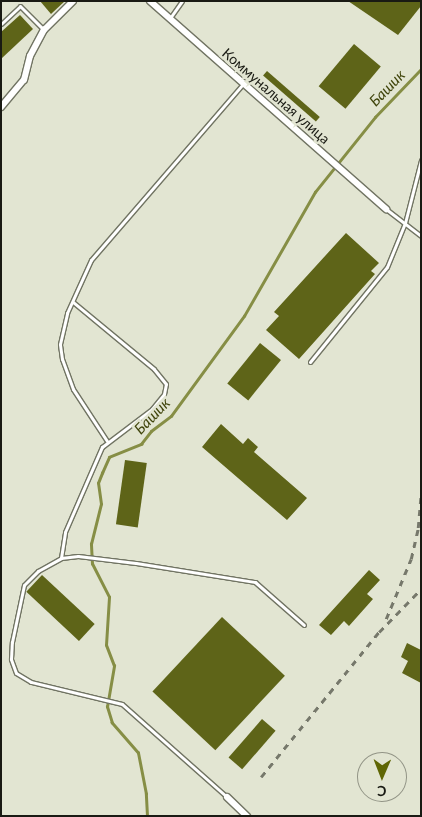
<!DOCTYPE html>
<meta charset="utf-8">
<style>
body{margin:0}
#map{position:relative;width:422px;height:817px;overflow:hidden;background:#e2e5d2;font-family:Lato,sans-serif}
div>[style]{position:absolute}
.stream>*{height:2.5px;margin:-1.25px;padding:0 1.25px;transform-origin:1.25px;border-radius:1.25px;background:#868e45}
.building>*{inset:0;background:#5e6418;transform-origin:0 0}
.roads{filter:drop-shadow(1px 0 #717463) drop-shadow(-1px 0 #717463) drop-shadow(0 1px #717463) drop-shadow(0 -1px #717463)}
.service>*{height:3px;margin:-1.5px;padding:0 1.5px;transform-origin:1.5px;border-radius:1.5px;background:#fff}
.minor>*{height:6px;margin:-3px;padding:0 3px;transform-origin:3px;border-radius:3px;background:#fff}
.rail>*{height:2.5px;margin-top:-1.25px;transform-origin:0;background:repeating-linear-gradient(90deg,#76786b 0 6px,transparent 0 12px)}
span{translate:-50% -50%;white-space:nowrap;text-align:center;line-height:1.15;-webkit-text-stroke:5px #e2e5d2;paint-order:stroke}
.street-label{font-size:14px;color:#191a13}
.water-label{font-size:15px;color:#40450c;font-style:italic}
.frame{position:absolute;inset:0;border:2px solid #191a13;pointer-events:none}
.north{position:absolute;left:357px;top:752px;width:50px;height:50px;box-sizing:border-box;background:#e2e5d2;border:1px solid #929486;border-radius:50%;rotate:181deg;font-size:14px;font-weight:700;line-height:20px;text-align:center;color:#191a13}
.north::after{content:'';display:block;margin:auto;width:18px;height:22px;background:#5f6604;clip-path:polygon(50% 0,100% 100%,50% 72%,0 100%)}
</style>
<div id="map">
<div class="stream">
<div style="left:147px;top:816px;width:22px;rotate:-93deg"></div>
<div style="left:146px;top:794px;width:42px;rotate:-101deg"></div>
<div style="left:138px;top:753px;width:40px;rotate:-131deg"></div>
<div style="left:112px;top:723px;width:17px;rotate:-107deg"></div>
<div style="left:107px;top:707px;width:42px;rotate:-80.3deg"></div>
<div style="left:114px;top:666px;width:22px;rotate:-111deg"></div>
<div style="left:106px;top:645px;width:48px;rotate:-86.4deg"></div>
<div style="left:109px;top:597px;width:37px;rotate:-117deg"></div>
<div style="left:92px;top:564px;width:20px;rotate:-93deg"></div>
<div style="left:91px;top:544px;width:41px;rotate:-76deg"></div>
<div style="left:101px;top:504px;width:21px;rotate:-98deg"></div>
<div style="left:98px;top:483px;width:11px;rotate:-68deg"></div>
<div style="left:102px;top:473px;width:17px;rotate:-66deg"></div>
<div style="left:109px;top:457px;width:35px;rotate:-22deg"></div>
<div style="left:141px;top:444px;width:16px;rotate:-52deg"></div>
<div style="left:151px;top:431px;width:25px;rotate:-37deg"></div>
<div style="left:171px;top:416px;width:124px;rotate:-53.9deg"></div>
<div style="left:244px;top:316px;width:143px;rotate:-60.2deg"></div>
<div style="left:315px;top:192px;width:96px;rotate:-51.3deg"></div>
<div style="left:375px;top:117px;width:66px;rotate:-46.2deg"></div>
</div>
<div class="building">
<div style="clip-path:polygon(40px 1px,65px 1px,51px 14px)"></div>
<div style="clip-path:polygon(348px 1px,421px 1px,421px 6px,398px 35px)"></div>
<div style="clip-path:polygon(20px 15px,33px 29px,1px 59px,1px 32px)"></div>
<div style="left:354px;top:44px;width:35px;height:55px;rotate:40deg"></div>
<div style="left:267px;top:71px;width:70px;height:6px;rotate:41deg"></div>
<div style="clip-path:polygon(346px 233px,379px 263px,371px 271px,375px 274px,299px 359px,266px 330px,279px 316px,274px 312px)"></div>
<div style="left:260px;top:343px;width:27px;height:52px;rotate:39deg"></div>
<div style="clip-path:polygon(221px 424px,243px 444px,248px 438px,258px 447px,254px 452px,307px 498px,287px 520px,202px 447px)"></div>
<div style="left:125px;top:460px;width:22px;height:65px;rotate:8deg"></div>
<div style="clip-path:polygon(369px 570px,380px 580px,367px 594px,373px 599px,349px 626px,344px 621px,331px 635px,319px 625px)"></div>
<div style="left:42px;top:575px;width:72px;height:23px;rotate:43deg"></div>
<div style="left:222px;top:617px;width:86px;height:102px;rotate:43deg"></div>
<div style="clip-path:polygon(407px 643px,421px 650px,421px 683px,402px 673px,408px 661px,401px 657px)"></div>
<div style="left:262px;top:719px;width:18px;height:51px;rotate:41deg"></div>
</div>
<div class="roads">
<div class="service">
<div style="left:170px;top:18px;width:21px;rotate:-55deg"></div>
<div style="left:1px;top:24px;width:26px;rotate:-43deg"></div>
<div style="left:20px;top:6px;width:33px;rotate:45deg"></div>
<div style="left:386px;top:209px;width:44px;rotate:37.6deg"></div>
<div style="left:310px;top:362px;width:122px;rotate:-51deg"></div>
<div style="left:387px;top:267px;width:48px;rotate:-67.8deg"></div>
<div style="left:405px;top:223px;width:65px;rotate:-75.7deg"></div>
<div style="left:107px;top:441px;width:62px;rotate:-123.2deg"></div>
<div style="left:73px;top:389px;width:32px;rotate:-110deg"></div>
<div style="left:62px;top:359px;width:15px;rotate:-98deg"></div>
<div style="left:60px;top:344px;width:32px;rotate:-77deg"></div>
<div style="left:67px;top:313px;width:58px;rotate:-65.6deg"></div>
<div style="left:91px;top:260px;width:233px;rotate:-49.2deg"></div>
<div style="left:61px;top:558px;width:26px;rotate:-81deg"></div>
<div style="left:65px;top:532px;width:93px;rotate:-66.5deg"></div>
<div style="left:102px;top:447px;width:63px;rotate:-37.2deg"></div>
<div style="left:152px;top:409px;width:19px;rotate:-51deg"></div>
<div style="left:164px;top:394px;width:10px;rotate:-79deg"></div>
<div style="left:166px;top:384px;width:19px;rotate:-129deg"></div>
<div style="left:154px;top:369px;width:105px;rotate:-140.4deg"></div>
<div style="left:227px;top:797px;width:140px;rotate:-138.5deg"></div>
<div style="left:122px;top:704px;width:94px;rotate:-166.4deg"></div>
<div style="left:31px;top:682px;width:17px;rotate:-149deg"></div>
<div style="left:16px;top:673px;width:15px;rotate:-110deg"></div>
<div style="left:11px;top:659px;width:17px;rotate:-87deg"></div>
<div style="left:12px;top:642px;width:58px;rotate:-78.1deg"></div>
<div style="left:24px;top:585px;width:20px;rotate:-45deg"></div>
<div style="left:38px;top:571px;width:26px;rotate:-29deg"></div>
<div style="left:61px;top:558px;width:17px;rotate:-7deg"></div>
<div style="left:78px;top:556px;width:58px;rotate:6.9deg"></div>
<div style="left:136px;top:563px;width:121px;rotate:9.1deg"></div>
<div style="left:255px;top:582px;width:65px;rotate:41.3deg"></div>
</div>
<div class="minor">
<div style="left:150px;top:1px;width:315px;rotate:41.4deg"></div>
<div style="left:1px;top:107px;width:35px;rotate:-50deg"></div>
<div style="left:24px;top:80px;width:25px;rotate:-76deg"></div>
<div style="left:30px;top:56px;width:30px;rotate:-62deg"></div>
<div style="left:44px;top:30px;width:41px;rotate:-45deg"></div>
<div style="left:227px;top:797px;width:28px;rotate:44deg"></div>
</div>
</div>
<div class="rail">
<div style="left:386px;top:619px;width:65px;rotate:-67.4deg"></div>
<div style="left:411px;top:559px;width:32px;rotate:-77deg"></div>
<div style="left:418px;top:528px;width:35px;rotate:-85deg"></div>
<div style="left:261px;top:777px;width:187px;rotate:-50.9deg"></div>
<div style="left:379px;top:632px;width:60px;rotate:-45.7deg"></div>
</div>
<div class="street-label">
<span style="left:276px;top:96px;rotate:41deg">Коммунальная улица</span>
</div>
<div class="water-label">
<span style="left:387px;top:88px;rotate:-46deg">Башик</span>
<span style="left:152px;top:416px;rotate:-46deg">Башик</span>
</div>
<div class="frame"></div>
<div class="north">С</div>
</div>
